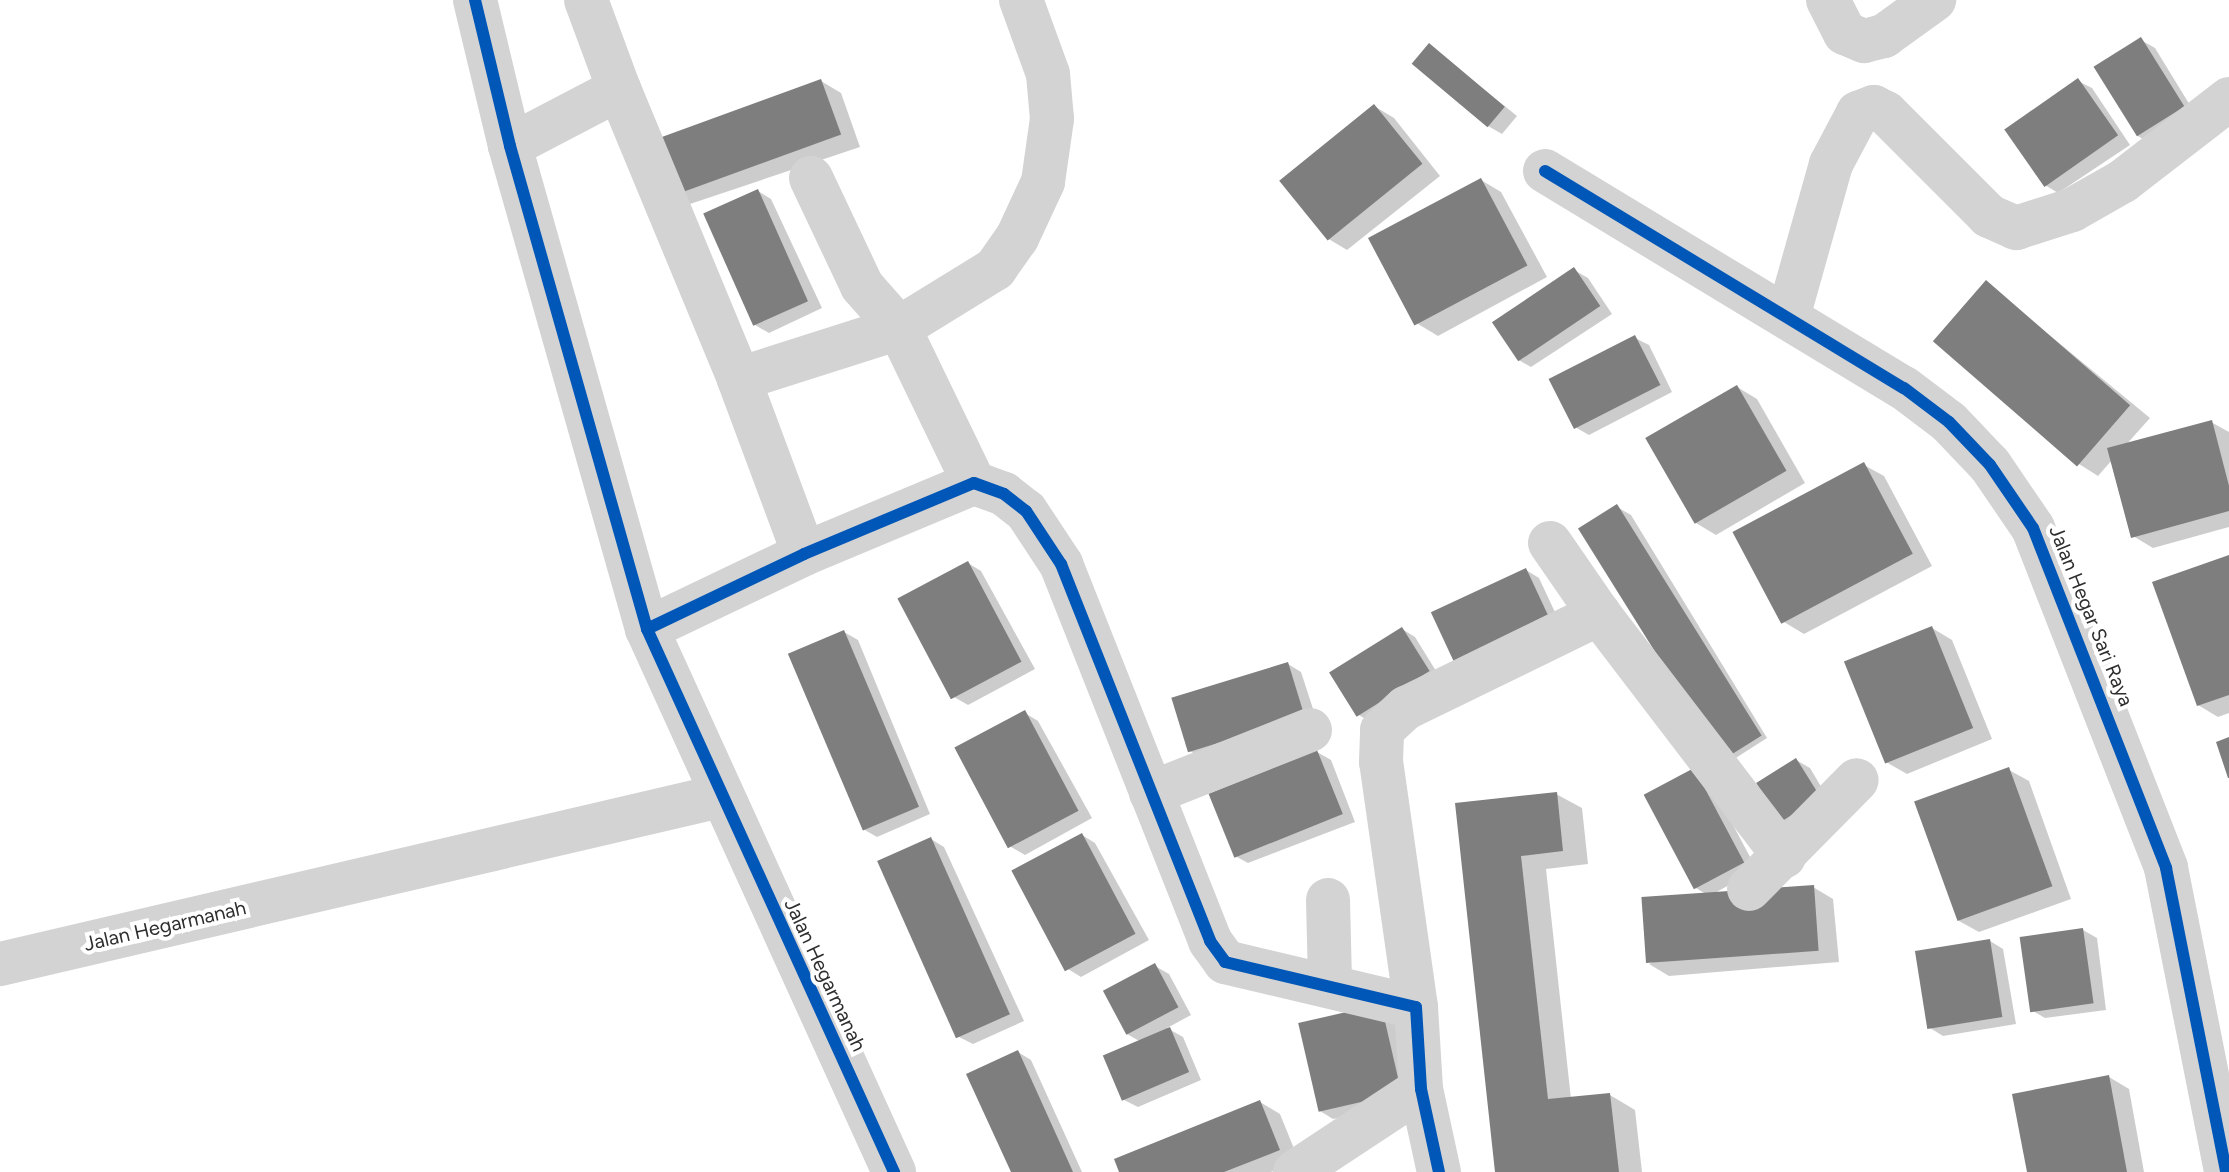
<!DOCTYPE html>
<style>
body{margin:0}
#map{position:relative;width:2229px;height:1172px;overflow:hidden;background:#fff;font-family:Figtree,sans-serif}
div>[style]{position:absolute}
.shadow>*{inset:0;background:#0003}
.building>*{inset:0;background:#7e7e7e;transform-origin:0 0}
.minor>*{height:44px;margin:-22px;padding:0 22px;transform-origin:22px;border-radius:22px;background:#d3d3d3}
.cycleway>*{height:12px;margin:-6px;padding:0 6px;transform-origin:6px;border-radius:6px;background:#0057b8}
span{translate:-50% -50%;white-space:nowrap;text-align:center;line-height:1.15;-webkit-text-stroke:8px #fff;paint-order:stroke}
.street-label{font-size:20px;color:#2e2e2e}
</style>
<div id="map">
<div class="shadow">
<div style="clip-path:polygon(2141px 40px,2155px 48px,2196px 115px,2150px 143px,2136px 135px)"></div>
<div style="clip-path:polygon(1430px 46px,1517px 116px,1502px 134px,1488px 126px)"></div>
<div style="clip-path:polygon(821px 81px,841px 93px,860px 147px,690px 204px,670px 192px)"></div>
<div style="clip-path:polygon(2078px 81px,2092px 88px,2130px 145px,2058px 193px,2045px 185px,2007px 129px)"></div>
<div style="clip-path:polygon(1374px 106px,1394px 118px,1440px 176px,1347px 250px,1327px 238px)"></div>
<div style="clip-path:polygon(1481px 180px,1501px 192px,1547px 277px,1438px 336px,1418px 324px)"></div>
<div style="clip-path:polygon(758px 191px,771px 199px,822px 308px,769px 333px,755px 325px)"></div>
<div style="clip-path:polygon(1574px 270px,1588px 278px,1612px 314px,1531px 367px,1517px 359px)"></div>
<div style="clip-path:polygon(1986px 283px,2150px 418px,2125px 446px,2211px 422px,2229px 432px,2229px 527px,2153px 548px,2133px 536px,2112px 460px,2098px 476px,2079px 464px)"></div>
<div style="clip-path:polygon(1635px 338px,1649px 345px,1672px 392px,1589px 435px,1575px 427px)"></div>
<div style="clip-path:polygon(1737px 387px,1757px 399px,1805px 483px,1716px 535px,1696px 523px)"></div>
<div style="clip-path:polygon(1864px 465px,1884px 476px,1932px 566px,1804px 634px,1784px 622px)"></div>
<div style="clip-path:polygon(1617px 507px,1631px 515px,1767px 738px,1731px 761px)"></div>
<div style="clip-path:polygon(2229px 557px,2229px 713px,2218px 717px,2198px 705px)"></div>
<div style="clip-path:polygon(968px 563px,981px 571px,1035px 669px,968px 705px,954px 697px)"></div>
<div style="clip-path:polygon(1526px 570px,1539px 578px,1561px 625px,1469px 668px)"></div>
<div style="clip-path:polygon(1932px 628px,1952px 640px,1992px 739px,1907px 774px,1886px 762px)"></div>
<div style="clip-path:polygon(1402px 629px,1415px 637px,1441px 679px,1371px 722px,1357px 714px)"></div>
<div style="clip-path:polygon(844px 632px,858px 640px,930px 814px,877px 837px,863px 829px)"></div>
<div style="clip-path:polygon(1288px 664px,1301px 672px,1318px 724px,1203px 759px,1190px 751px)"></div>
<div style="clip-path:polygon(1025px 713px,1038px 721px,1092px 818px,1025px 855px,1011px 847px)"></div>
<div style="clip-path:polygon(1317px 752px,1331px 760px,1355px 822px,1248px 863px,1235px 856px)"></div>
<div style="clip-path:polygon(1796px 760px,1810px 768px,1832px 805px,1795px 828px,1782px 820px)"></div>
<div style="clip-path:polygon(2009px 770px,2029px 781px,2071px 899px,1979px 932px,1959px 921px)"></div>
<div style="clip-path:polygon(1708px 778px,1757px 870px,1709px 896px,1696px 888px,1647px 796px)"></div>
<div style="clip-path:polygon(1556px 794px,1582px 808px,1588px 864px,1546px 869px,1571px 1099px,1610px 1095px,1635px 1110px,1642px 1172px,1497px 1172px,1457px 805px)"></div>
<div style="clip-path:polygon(1082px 835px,1095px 843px,1149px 940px,1081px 977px,1068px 969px)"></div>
<div style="clip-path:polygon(931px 839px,944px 847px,1024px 1021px,973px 1044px,959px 1037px)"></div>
<div style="clip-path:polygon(1813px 887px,1833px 899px,1839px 962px,1669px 976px,1649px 964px)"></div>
<div style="clip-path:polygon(2083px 930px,2097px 938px,2106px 1010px,2045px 1018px,2031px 1010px)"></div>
<div style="clip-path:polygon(1990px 941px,2003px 949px,2016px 1024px,1943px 1036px,1930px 1028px)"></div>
<div style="clip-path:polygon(1155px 966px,1169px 974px,1191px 1015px,1167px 1028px,1183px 1037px,1201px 1080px,1138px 1107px,1124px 1100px,1141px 1042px,1127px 1034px)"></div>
<div style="clip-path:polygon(1394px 1014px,1414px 1100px,1333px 1119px,1320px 1111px,1300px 1025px)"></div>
<div style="clip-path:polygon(1018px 1052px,1031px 1060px,1082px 1172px,1013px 1172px)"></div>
<div style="clip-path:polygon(2109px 1077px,2129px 1089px,2144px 1172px,2029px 1172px)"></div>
<div style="clip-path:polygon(1260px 1102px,1280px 1114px,1299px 1161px,1271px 1172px,1122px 1172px)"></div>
</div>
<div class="building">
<div style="left:2141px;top:37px;width:82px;height:56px;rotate:58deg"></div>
<div style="left:1429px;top:43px;width:99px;height:27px;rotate:40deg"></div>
<div style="left:2078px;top:78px;width:70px;height:90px;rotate:55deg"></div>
<div style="left:821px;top:79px;width:59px;height:181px;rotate:70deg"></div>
<div style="left:1374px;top:104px;width:77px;height:122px;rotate:51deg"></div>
<div style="left:1481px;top:178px;width:99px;height:128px;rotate:62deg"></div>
<div style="left:758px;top:189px;width:123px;height:60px;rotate:66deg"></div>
<div style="left:1574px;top:267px;width:47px;height:99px;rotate:56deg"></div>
<div style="left:1986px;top:280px;width:191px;height:81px;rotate:41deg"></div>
<div style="left:1635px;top:335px;width:56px;height:97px;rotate:63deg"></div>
<div style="left:1737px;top:385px;width:99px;height:106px;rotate:60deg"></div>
<div style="clip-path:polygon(2212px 420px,2229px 486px,2229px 511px,2131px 538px,2107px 448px)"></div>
<div style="left:1864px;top:462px;width:104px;height:149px;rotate:62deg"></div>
<div style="left:1617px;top:504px;width:273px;height:46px;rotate:58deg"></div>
<div style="clip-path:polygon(2229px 555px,2229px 695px,2197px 706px,2152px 582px)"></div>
<div style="left:968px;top:561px;width:114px;height:80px;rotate:62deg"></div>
<div style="left:1526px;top:568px;width:54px;height:105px;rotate:65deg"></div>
<div style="left:1932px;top:626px;width:110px;height:95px;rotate:68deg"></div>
<div style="left:1402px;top:627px;width:52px;height:86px;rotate:58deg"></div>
<div style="left:844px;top:630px;width:192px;height:61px;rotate:67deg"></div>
<div style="left:1288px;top:662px;width:57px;height:122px;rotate:73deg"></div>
<div style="left:1025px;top:710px;width:114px;height:80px;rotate:62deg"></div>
<div style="clip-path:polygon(2229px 737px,2229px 778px,2228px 778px,2216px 742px)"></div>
<div style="left:1317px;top:750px;width:69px;height:117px;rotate:68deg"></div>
<div style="left:1796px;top:758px;width:46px;height:47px;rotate:58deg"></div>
<div style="left:2009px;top:767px;width:127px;height:101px;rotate:70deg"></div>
<div style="left:1694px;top:768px;width:107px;height:57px;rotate:62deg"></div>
<div style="clip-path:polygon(1557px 792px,1563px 851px,1521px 856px,1548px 1099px,1610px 1093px,1619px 1172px,1495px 1172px,1455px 803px)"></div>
<div style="left:1082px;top:833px;width:114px;height:80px;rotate:62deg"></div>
<div style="left:931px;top:837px;width:194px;height:59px;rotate:66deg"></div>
<div style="left:1814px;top:885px;width:66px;height:173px;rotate:86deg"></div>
<div style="left:2083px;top:928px;width:76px;height:64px;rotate:82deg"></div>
<div style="left:1990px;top:939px;width:79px;height:76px;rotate:81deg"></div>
<div style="left:1155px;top:963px;width:50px;height:59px;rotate:62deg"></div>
<div style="left:1381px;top:1004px;width:91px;height:85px;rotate:77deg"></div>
<div style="left:1170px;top:1027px;width:49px;height:73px;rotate:67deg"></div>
<div style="clip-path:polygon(1018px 1050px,1060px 1143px,1073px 1172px,1011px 1172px,966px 1074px)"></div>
<div style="clip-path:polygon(2109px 1075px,2127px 1172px,2027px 1172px,2012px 1094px)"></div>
<div style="clip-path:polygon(1260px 1100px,1280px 1150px,1224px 1172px,1119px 1172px,1114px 1159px)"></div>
</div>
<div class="minor">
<div style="left:475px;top:0;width:150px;rotate:76.5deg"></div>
<div style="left:510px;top:146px;width:502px;rotate:74.16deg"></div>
<div style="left:647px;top:629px;width:597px;rotate:65.54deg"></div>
<div style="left:586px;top:0;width:95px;rotate:69.7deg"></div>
<div style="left:1828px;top:0;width:37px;rotate:63deg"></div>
<div style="left:1845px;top:33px;width:21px;rotate:23deg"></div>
<div style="left:1864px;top:41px;width:21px;rotate:-14deg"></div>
<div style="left:1884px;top:36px;width:62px;rotate:-35.8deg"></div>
<div style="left:510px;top:146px;width:123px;rotate:-27.6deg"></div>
<div style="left:619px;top:89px;width:314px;rotate:67.5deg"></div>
<div style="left:1545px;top:171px;width:419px;rotate:31.2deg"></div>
<div style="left:1904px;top:388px;width:56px;rotate:37.1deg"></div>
<div style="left:1949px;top:422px;width:59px;rotate:46.4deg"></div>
<div style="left:1990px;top:465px;width:76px;rotate:55.7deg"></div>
<div style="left:2033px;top:528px;width:365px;rotate:68.6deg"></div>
<div style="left:2166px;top:868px;width:310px;rotate:78.8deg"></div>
<div style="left:811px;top:178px;width:119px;rotate:64.7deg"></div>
<div style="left:862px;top:286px;width:56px;rotate:48.6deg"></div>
<div style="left:899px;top:328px;width:172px;rotate:64.2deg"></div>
<div style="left:1788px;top:317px;width:159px;rotate:-74.3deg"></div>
<div style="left:1831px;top:164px;width:58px;rotate:-62.1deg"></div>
<div style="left:1858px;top:113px;width:17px;rotate:-21deg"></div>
<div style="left:1874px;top:107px;width:13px;rotate:27deg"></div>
<div style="left:1886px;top:113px;width:146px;rotate:45deg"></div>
<div style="left:1989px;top:216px;width:30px;rotate:24deg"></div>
<div style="left:2016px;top:228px;width:59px;rotate:-17.8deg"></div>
<div style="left:2072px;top:210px;width:59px;rotate:-29.6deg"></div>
<div style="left:2123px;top:181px;width:134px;rotate:-37.7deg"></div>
<div style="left:1550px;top:543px;width:86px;rotate:55.4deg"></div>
<div style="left:804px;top:554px;width:187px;rotate:-110.4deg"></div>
<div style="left:739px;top:379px;width:168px;rotate:-17.7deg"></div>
<div style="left:899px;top:328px;width:113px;rotate:-31.6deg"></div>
<div style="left:995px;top:269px;width:38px;rotate:-55deg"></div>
<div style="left:1017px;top:238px;width:62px;rotate:-65.1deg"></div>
<div style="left:1043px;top:182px;width:64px;rotate:-81.9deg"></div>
<div style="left:1052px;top:119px;width:45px;rotate:-95.1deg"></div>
<div style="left:1048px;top:74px;width:79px;rotate:-110deg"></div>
<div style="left:647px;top:629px;width:174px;rotate:-25.5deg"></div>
<div style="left:804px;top:554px;width:184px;rotate:-22.7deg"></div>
<div style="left:974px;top:483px;width:32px;rotate:20deg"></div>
<div style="left:1004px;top:494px;width:28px;rotate:38deg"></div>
<div style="left:1026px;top:511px;width:64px;rotate:56.6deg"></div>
<div style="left:1061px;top:564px;width:405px;rotate:68.4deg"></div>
<div style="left:1210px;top:941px;width:26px;rotate:54deg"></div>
<div style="left:1225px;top:962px;width:196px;rotate:13.3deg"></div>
<div style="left:1416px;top:1007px;width:82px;rotate:86.5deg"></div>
<div style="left:1421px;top:1089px;width:85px;rotate:77.8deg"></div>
<div style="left:1151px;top:793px;width:171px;rotate:-21.6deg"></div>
<div style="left:1749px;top:889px;width:153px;rotate:-45.3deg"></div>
<div style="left:1328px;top:900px;width:83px;rotate:88.6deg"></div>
<div style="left:0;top:964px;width:739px;rotate:-13.13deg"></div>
<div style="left:1416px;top:1007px;width:247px;rotate:-98.1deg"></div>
<div style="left:1381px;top:762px;width:32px;rotate:-88deg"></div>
<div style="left:1382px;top:730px;width:33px;rotate:-43deg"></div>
<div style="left:1406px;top:708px;width:215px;rotate:-26deg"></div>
<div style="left:1599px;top:614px;width:305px;rotate:52.6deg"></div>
<div style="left:1295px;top:1172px;width:151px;rotate:-33.4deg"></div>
</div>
<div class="cycleway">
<div style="left:475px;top:0;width:150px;rotate:76.5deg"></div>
<div style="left:510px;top:146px;width:502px;rotate:74.16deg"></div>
<div style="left:647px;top:629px;width:597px;rotate:65.54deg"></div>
<div style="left:1545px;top:171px;width:419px;rotate:31.2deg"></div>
<div style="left:1904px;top:388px;width:56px;rotate:37.1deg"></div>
<div style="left:1949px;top:422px;width:59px;rotate:46.4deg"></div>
<div style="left:1990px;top:465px;width:76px;rotate:55.7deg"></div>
<div style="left:2033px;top:528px;width:365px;rotate:68.6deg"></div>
<div style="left:2166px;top:868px;width:310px;rotate:78.8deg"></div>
<div style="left:647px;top:629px;width:174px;rotate:-25.5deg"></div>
<div style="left:804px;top:554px;width:184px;rotate:-22.7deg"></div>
<div style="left:974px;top:483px;width:32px;rotate:20deg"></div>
<div style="left:1004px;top:494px;width:28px;rotate:38deg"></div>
<div style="left:1026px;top:511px;width:64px;rotate:56.6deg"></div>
<div style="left:1061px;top:564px;width:405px;rotate:68.4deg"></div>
<div style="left:1210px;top:941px;width:26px;rotate:54deg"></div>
<div style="left:1225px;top:962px;width:196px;rotate:13.3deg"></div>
<div style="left:1416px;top:1007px;width:82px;rotate:86.5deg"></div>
<div style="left:1421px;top:1089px;width:85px;rotate:77.8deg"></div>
</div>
<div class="street-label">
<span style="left:2091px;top:616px;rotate:68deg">Jalan Hegar Sari Raya</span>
<span style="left:165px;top:926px;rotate:-13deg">Jalan Hegarmanah</span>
<span style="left:825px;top:975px;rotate:65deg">Jalan Hegarmanah</span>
</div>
</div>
